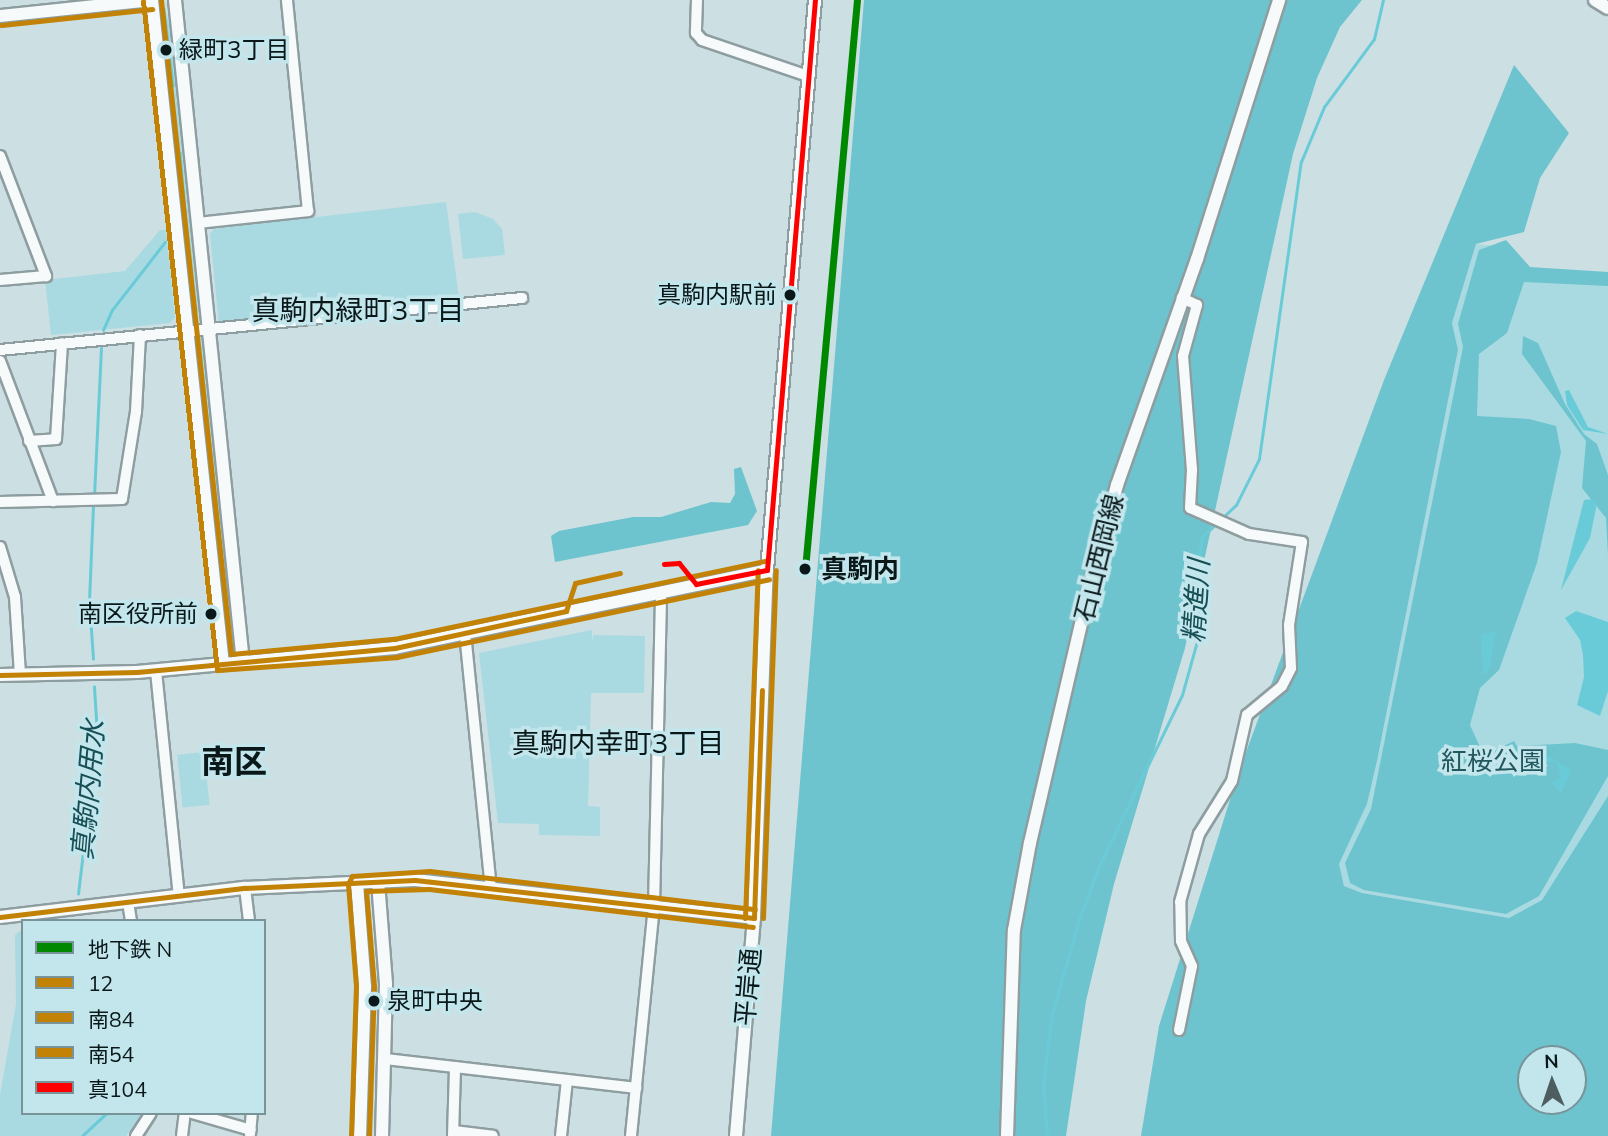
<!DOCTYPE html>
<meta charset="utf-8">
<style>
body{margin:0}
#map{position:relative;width:1608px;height:1136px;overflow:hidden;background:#ccdfe2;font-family:Mulish,"Noto Sans JP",sans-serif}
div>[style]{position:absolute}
.green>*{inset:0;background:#a9dae1;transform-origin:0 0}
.forest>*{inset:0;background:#6dc4ce}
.water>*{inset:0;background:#6acbd8}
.stream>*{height:2.5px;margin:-1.25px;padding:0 1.25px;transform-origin:1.25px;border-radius:1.25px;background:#6acbd8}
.roads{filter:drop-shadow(2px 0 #8e9ea0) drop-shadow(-2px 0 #8e9ea0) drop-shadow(0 2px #8e9ea0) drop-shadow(0 -2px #8e9ea0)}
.minor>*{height:10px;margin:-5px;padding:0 5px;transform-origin:5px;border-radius:5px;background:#f7fafb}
.tertiary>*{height:12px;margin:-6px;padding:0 6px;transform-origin:6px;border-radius:6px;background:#f7fafb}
.bus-1>*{height:5px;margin:-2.5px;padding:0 2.5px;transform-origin:2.5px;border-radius:2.5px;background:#c28206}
.bus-2>*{height:5px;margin:-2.5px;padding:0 2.5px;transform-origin:2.5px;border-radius:2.5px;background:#c28206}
.bus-3>*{height:5px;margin:-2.5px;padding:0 2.5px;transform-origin:2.5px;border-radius:2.5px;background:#c28206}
.bus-4>*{height:5px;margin:-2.5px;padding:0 2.5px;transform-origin:2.5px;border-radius:2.5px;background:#f00}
.metro-1>*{height:7px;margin:-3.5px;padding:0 3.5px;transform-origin:3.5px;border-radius:3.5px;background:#080}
.dots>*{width:19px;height:19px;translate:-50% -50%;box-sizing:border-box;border:4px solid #c2e6ec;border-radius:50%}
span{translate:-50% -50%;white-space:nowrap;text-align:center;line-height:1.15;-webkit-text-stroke:7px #c2e6ec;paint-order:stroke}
.bus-label{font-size:24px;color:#0a181a}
.left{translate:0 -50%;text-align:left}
.right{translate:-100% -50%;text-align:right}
.street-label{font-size:26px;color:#0a181a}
.stop-label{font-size:26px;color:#0a181a;font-weight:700}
.park-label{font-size:26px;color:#22575e}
.neighbourhood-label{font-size:28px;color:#0a181a}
.water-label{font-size:28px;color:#184f56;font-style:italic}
.district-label{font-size:33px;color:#0a181a;font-weight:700}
.legend{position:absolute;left:21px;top:919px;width:245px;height:196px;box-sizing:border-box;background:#c2e6ec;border:2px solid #789498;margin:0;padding:9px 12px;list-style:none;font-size:21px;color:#0a181a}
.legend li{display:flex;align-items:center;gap:14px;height:35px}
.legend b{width:35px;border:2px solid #789498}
.north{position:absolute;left:1517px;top:1045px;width:70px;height:70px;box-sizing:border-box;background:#c2e6ec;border:2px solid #789498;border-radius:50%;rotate:358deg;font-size:19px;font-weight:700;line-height:28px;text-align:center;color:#0a181a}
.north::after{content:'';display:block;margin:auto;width:24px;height:32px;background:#4e5e60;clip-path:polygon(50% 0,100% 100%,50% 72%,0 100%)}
</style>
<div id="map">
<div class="green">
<div style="clip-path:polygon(171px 18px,203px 312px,190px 313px,160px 19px)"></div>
<div style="clip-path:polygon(446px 202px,459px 298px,219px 324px,210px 234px,214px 229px)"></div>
<div style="clip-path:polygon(475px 212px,493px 219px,502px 229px,505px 255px,463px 259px,458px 214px)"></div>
<div style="clip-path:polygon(160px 230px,166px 230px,175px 317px,170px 323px,51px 335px,45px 280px,125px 271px)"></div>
<div style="clip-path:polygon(1476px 244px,1507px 247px,1526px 275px,1608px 273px,1608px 796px,1542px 900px,1509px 918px,1362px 893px,1344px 886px,1339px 864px,1367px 804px,1377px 761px,1458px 351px,1452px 323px)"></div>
<div style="clip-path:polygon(200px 337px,204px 340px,234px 646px,227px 647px,194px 341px)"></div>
<div style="clip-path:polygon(592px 630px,592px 643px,593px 635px,645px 636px,644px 693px,591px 693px,588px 806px,600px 807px,600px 836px,539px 835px,539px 824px,498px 823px,479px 653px)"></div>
<div style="left:204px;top:752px;width:53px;height:27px;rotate:84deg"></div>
<div style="clip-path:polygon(23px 929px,23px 1113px,142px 1113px,126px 1136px,0 1136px,0 1095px,16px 1004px,15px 935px)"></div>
</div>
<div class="forest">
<div style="clip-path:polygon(864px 0,1362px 0,1340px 27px,1317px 78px,1293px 154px,1185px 648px,1114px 884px,1086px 1001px,1066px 1136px,771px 1136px)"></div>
<div style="clip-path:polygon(evenodd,1514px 65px,1569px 133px,1540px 178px,1524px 232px,1476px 244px,1452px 323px,1458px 350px,1377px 761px,1367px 804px,1339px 864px,1344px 886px,1362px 893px,1509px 918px,1542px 900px,1608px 796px,1608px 1136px,1141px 1136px,1159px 1026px,1239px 771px,1384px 380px,1514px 65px,1531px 1059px,1573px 1059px,1573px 1101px,1531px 1101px,1531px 1059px)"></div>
<div style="clip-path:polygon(1506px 240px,1530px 267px,1608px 272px,1608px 286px,1524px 282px,1507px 333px,1479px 354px,1477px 416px,1529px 419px,1556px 426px,1561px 452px,1537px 563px,1499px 670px,1480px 688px,1470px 725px,1484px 756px,1514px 741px,1517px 746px,1575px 743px,1608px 750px,1608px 776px,1539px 896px,1506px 914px,1364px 890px,1350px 883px,1345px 863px,1371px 809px,1463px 347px,1458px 324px,1479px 250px)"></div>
<div style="clip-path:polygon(1523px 336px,1538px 343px,1565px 404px,1584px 434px,1597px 444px,1608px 475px,1608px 556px,1606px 518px,1582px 488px,1586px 441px,1522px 354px)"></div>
<div style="clip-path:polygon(741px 467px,757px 511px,748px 525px,555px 562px,551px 536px,559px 531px,633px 517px,661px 517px,711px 502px,730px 503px,735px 494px,734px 469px)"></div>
</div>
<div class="water">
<div style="clip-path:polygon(1569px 390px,1588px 427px,1608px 434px,1583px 430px,1567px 405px,1565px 391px)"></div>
<div style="clip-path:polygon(1592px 499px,1597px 503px,1590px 538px,1561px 590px,1584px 500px)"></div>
<div style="clip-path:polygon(1576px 611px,1608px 622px,1608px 691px,1600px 716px,1577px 705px,1584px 677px,1583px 655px,1580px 640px,1565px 618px)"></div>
<div style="clip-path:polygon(1496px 631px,1490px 665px,1487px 674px,1483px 673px,1481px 635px)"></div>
<div style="clip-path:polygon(1548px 756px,1571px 770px,1561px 793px,1552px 783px,1561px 778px,1557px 762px,1544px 761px,1537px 770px,1534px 765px)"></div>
</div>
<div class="stream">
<div style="left:164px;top:9px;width:77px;rotate:83.2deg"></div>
<div style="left:180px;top:153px;width:59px;rotate:85.2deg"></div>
<div style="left:103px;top:330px;width:22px;rotate:-66deg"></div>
<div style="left:112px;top:310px;width:86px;rotate:-52.1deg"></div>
<div style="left:94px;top:496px;width:148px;rotate:-87.3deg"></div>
<div style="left:93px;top:659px;width:58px;rotate:-93.9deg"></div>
<div style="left:89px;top:601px;width:97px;rotate:-87.6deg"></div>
<div style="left:78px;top:894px;width:160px;rotate:-83.2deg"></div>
<div style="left:97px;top:735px;width:48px;rotate:-93.6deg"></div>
<div style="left:82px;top:1136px;width:34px;rotate:-43deg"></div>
<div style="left:1047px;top:1136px;width:51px;rotate:-94.5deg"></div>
<div style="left:1043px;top:1085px;width:72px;rotate:-82.8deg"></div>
<div style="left:1052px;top:1014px;width:98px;rotate:-74deg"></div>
<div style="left:1079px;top:920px;width:58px;rotate:-69.7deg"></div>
<div style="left:1099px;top:866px;width:190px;rotate:-64.1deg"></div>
<div style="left:1182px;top:695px;width:63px;rotate:-74.4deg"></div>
<div style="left:1199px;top:634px;width:59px;rotate:-92.9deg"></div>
<div style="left:1196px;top:575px;width:38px;rotate:-81deg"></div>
<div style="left:1202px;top:537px;width:47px;rotate:-43.3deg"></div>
<div style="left:1236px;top:505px;width:51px;rotate:-63.4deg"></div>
<div style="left:1259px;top:459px;width:300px;rotate:-82deg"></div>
<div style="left:1301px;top:162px;width:60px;rotate:-67.3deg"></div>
<div style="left:1324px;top:107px;width:84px;rotate:-53.7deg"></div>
<div style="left:1374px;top:39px;width:40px;rotate:-77deg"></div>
</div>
<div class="roads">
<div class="minor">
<div style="left:697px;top:0;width:33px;rotate:92deg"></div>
<div style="left:696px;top:33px;width:9px;rotate:49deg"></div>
<div style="left:702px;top:40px;width:112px;rotate:18.8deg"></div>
<div style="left:0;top:156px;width:129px;rotate:69deg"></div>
<div style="left:46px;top:276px;width:46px;rotate:175deg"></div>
<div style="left:198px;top:223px;width:111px;rotate:-6.2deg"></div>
<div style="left:308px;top:211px;width:212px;rotate:-95.7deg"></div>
<div style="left:0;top:350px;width:525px;rotate:-5.69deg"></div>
<div style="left:0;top:361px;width:150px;rotate:69.3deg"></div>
<div style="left:29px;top:441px;width:27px;rotate:-4deg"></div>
<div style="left:56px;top:439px;width:96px;rotate:-86.4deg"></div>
<div style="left:0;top:502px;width:122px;rotate:-1.4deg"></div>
<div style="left:122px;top:499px;width:88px;rotate:-80.9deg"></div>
<div style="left:136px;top:412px;width:77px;rotate:-87deg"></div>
<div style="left:0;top:547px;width:52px;rotate:73.3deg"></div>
<div style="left:15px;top:597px;width:78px;rotate:86.3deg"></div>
<div style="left:465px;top:633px;width:256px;rotate:84.2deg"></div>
<div style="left:156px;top:671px;width:226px;rotate:84.2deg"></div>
<div style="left:245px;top:888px;width:33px;rotate:83deg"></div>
<div style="left:128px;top:902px;width:19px;rotate:81deg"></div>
<div style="left:1179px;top:1030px;width:65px;rotate:-78.5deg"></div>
<div style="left:1192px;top:966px;width:27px;rotate:-114deg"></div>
<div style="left:1181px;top:941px;width:39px;rotate:-91deg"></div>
<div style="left:1180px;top:902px;width:71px;rotate:-74.4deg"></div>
<div style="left:1199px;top:834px;width:62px;rotate:-58.1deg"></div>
<div style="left:1232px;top:781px;width:68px;rotate:-77.2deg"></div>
<div style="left:1247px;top:715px;width:45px;rotate:-39.6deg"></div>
<div style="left:1282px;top:686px;width:20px;rotate:-63deg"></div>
<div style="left:1291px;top:668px;width:43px;rotate:-92.7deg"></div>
<div style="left:1289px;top:625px;width:84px;rotate:-81.1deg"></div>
<div style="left:1302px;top:542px;width:54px;rotate:-171.4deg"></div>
<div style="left:1249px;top:534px;width:64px;rotate:-156.2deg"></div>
<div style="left:1190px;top:508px;width:38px;rotate:-87deg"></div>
<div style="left:1192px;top:470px;width:114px;rotate:-94.5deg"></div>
<div style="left:1183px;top:356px;width:53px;rotate:-74.6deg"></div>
<div style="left:1197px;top:305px;width:17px;rotate:-155deg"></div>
<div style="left:386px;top:1059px;width:252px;rotate:6.6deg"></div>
<div style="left:192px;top:1113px;width:61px;rotate:16.1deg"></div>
<div style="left:454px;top:1131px;width:39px;rotate:7deg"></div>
<div style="left:250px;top:1134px;width:21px;rotate:-85deg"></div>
<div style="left:136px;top:1136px;width:27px;rotate:-57deg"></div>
<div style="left:182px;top:1136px;width:23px;rotate:-83deg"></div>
<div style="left:453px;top:1136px;width:69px;rotate:-88.3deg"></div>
<div style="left:561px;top:1136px;width:56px;rotate:-83.9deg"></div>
<div style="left:631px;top:1136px;width:231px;rotate:-84.3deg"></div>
<div style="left:654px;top:906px;width:314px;rotate:-88.7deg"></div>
</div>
<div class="tertiary">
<div style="left:152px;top:0;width:668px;rotate:83.9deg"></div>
<div style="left:175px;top:0;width:665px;rotate:84.14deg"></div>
<div style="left:1595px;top:0;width:15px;rotate:32deg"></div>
<div style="left:0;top:16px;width:152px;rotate:-6deg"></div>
<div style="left:0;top:675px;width:137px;rotate:-1.3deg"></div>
<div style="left:137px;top:672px;width:259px;rotate:-5.3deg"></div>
<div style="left:395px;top:648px;width:380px;rotate:-11.8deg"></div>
<div style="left:378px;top:882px;width:102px;rotate:85.5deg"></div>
<div style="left:386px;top:984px;width:152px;rotate:91.5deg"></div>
<div style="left:357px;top:883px;width:103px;rotate:85.6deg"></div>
<div style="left:365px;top:986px;width:150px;rotate:91.9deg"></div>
<div style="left:0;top:917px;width:247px;rotate:-6.8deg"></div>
<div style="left:245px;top:888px;width:170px;rotate:-2.7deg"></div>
<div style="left:415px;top:880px;width:341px;rotate:6.4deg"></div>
<div style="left:736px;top:1136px;width:219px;rotate:-85.3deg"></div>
<div style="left:754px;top:918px;width:348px;rotate:-87.9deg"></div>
<div style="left:767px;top:570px;width:572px;rotate:-85.19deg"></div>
<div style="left:1007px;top:1136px;width:206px;rotate:-88.1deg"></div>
<div style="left:1014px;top:930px;width:88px;rotate:-79.6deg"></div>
<div style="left:1030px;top:843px;width:277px;rotate:-76.9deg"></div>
<div style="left:1093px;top:573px;width:91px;rotate:-74.7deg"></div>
<div style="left:1117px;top:485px;width:240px;rotate:-70.5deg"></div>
<div style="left:1197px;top:259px;width:272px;rotate:-72.4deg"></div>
</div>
</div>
<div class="bus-1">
<div style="left:566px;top:611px;width:29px;rotate:-72deg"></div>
<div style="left:575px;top:583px;width:46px;rotate:-12.5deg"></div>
<div style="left:0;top:675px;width:137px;rotate:-1.3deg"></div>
<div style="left:137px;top:672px;width:259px;rotate:-5.3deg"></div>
<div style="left:395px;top:648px;width:175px;rotate:-12.2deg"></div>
<div style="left:0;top:917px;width:247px;rotate:-6.8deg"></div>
<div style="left:245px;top:888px;width:170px;rotate:-2.7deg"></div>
<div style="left:415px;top:880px;width:341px;rotate:6.4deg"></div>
<div style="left:754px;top:918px;width:228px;rotate:-88deg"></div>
</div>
<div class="bus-2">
<div style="left:143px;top:1px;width:673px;rotate:83.69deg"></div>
<div style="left:217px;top:670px;width:180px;rotate:-4.1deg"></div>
<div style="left:397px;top:657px;width:380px;rotate:-11.8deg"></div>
<div style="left:1px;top:25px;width:152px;rotate:-6deg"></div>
<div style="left:763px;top:918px;width:348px;rotate:-87.9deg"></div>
<div style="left:369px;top:1136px;width:150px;rotate:-88.1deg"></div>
<div style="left:374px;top:986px;width:95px;rotate:-94.8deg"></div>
<div style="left:366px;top:891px;width:63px;rotate:-1.8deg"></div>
<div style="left:429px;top:889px;width:326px;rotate:6.7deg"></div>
</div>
<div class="bus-3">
<div style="left:161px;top:0;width:658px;rotate:83.89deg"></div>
<div style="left:231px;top:654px;width:164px;rotate:-5.3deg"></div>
<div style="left:394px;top:639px;width:379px;rotate:-11.9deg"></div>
<div style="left:745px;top:918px;width:348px;rotate:-87.9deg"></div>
<div style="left:351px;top:1136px;width:150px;rotate:-88.1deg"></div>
<div style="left:356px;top:986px;width:102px;rotate:-94.5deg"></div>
<div style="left:348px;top:884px;width:9px;rotate:-63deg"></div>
<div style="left:352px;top:876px;width:78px;rotate:-3.7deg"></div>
<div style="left:430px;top:871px;width:327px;rotate:6.7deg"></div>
</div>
<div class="bus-4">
<div style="left:664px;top:564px;width:15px;rotate:-4deg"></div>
<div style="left:679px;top:563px;width:27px;rotate:51deg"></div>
<div style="left:696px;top:584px;width:72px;rotate:-11.2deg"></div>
<div style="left:767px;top:570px;width:572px;rotate:-85.19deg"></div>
</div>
<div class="metro-1">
<div style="left:805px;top:569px;width:571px;rotate:-84.78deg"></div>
</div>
<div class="dots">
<div style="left:166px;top:50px;background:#0a181a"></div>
<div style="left:790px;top:295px;background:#0a181a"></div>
<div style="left:805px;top:569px;background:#0a181a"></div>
<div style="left:211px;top:614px;background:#0a181a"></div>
<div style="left:374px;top:1001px;background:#0a181a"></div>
</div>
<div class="bus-label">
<span class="left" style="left:179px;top:50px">緑町3丁目</span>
<span class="right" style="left:777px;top:295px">真駒内駅前</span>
<span class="right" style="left:198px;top:614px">南区役所前</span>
<span class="left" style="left:387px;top:1001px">泉町中央</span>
</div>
<div class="street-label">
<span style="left:1099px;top:558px;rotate:-76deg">石山西岡線</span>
<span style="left:748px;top:987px;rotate:-85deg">平岸通</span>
</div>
<div class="stop-label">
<span class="left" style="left:821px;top:569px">真駒内</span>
</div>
<div class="park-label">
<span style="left:1493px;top:761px">紅桜公園</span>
</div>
<div class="neighbourhood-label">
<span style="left:358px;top:310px">真駒内緑町3丁目</span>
<span style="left:618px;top:743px">真駒内幸町3丁目</span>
</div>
<div class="water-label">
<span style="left:1196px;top:601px;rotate:-86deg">精進川</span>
<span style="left:88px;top:790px;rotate:-85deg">真駒内用水</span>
</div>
<div class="district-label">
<span style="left:234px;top:761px">南区</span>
</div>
<ul class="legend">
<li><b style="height:9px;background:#080"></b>地下鉄 N</li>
<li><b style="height:9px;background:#c28206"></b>12</li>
<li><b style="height:9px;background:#c28206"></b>南84</li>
<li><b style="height:9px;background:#c28206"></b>南54</li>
<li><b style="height:9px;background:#f00"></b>真104</li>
</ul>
<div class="north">N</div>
</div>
